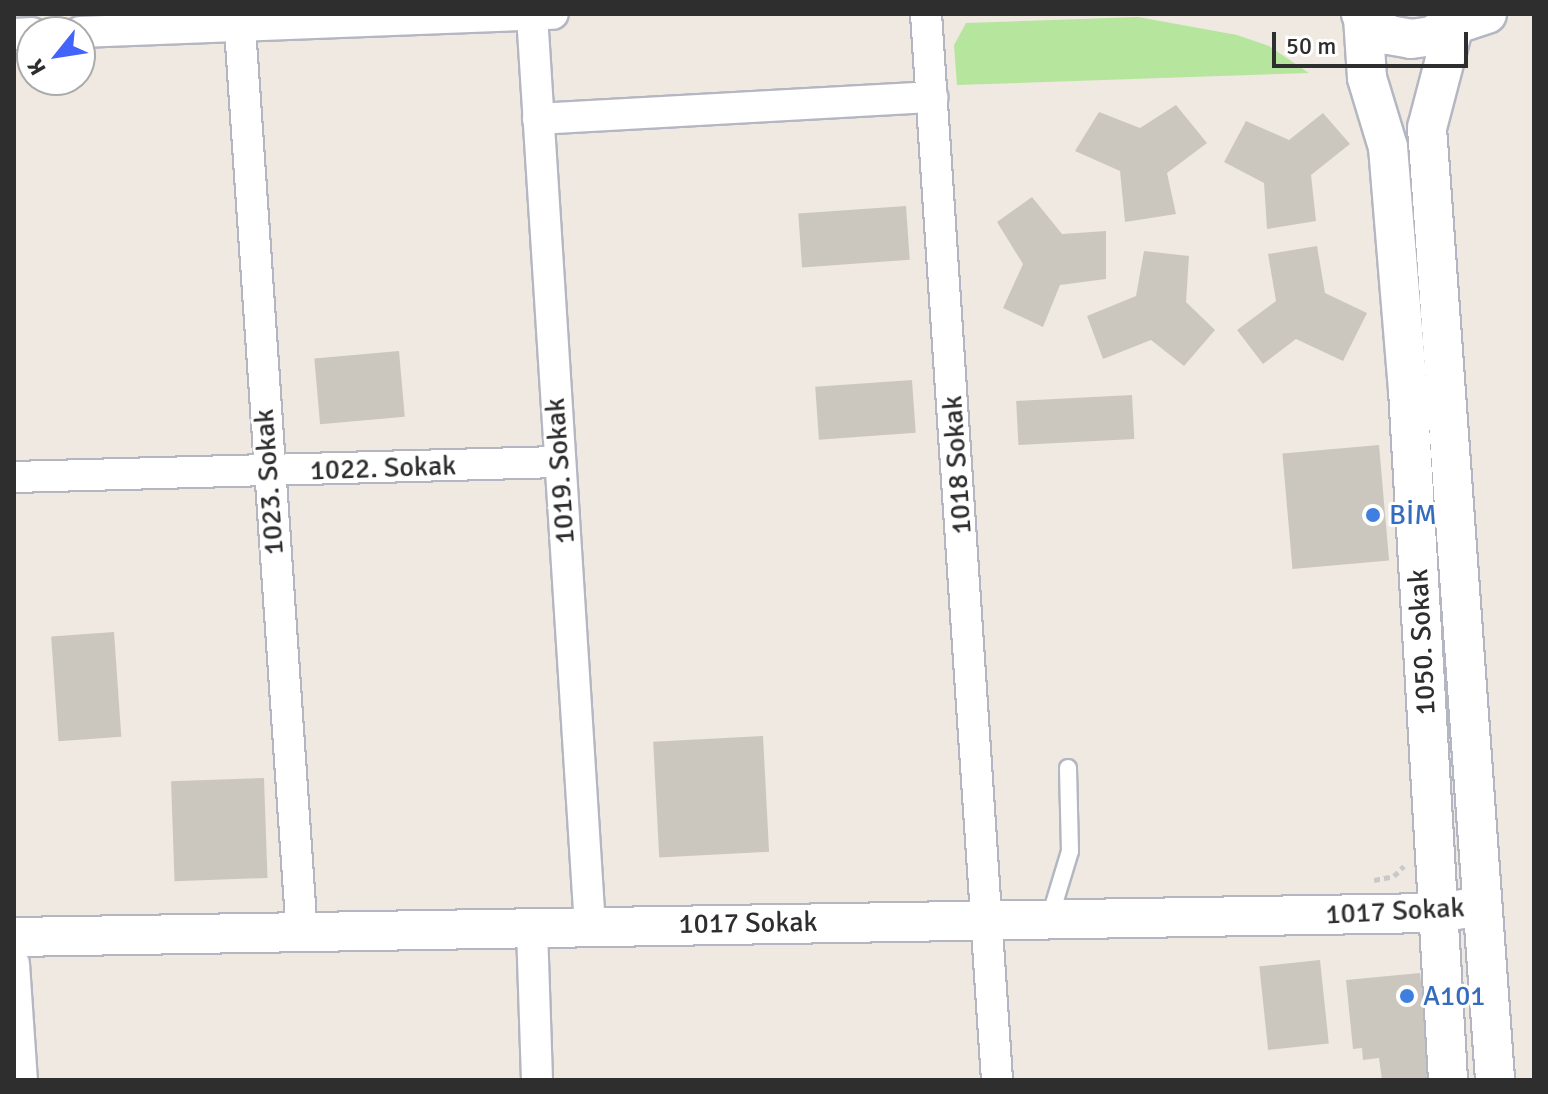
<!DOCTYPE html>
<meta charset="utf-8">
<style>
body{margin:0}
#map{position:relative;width:1548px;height:1094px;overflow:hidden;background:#efe9e1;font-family:Signika,sans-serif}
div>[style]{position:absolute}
.green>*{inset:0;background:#b6e59e}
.building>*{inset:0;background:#cbc7bf;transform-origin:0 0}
.path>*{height:5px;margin-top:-2.5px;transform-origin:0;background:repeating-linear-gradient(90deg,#c9c9c9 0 6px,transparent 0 10px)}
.roads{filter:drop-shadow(2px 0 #b4b7c1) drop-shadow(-2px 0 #b4b7c1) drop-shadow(0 2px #b4b7c1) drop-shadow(0 -2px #b4b7c1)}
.service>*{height:16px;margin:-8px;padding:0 8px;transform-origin:8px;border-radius:8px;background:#fff}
.minor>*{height:30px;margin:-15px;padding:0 15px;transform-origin:15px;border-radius:15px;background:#fff}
.tertiary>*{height:38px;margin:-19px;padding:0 19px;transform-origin:19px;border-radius:19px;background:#fff}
.dots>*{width:22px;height:22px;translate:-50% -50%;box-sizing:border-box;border:4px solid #fff;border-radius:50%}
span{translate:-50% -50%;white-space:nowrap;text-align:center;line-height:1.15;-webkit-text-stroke:6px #fff;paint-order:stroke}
.street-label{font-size:28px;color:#2e2e2e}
.shop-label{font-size:28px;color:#366cbe}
.left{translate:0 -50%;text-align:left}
.frame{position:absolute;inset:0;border:16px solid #2e2e2e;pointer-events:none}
.north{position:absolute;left:16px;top:16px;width:80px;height:80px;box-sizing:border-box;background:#fff;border:2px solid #ababab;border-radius:50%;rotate:240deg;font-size:22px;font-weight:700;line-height:32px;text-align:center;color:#2e2e2e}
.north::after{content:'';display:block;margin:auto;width:28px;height:36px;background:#4264fb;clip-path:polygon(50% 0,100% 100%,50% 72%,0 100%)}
.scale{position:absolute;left:1272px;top:32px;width:196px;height:36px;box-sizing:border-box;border:4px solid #2e2e2e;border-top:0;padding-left:10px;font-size:24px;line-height:28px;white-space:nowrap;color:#2e2e2e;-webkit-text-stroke:6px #fff;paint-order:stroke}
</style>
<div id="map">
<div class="green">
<div style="clip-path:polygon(1138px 17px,1237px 35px,1269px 46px,1309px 73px,957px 85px,954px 45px,966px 23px)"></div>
</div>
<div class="building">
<div style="clip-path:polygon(1176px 105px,1207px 143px,1167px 173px,1176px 214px,1125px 222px,1120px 171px,1075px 151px,1099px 112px,1140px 128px)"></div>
<div style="clip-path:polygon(1323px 113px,1350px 144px,1311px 175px,1316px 221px,1267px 229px,1264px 183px,1224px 162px,1246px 121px,1289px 140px)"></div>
<div style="clip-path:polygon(1032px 197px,1062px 234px,1106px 231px,1106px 279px,1060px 285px,1043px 327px,1003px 308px,1023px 264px,997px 222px)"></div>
<div style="left:906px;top:206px;width:54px;height:108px;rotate:86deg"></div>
<div style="clip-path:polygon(1317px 246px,1325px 293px,1367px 313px,1343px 361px,1296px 339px,1263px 364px,1237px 330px,1276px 301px,1268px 254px)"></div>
<div style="clip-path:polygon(1144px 251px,1189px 256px,1186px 302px,1215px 330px,1184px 366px,1151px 340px,1103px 359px,1087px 316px,1136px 296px)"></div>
<div style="left:399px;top:351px;width:66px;height:85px;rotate:85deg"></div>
<div style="left:912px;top:380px;width:53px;height:97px;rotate:86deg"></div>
<div style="left:1132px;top:395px;width:44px;height:116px;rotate:87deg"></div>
<div style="left:1379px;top:445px;width:116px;height:97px;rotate:85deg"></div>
<div style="left:114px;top:632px;width:105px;height:63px;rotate:86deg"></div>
<div style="left:763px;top:736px;width:116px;height:110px;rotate:87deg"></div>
<div style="left:264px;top:778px;width:100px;height:93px;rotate:88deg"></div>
<div style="left:1320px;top:960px;width:84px;height:61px;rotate:84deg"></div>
<div style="clip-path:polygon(1420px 973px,1431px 1080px,1382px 1080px,1379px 1058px,1363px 1060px,1362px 1048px,1353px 1049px,1346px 980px)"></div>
</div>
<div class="path">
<div style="left:1374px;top:880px;width:20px;rotate:-11deg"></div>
<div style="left:1394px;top:876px;width:14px;rotate:-45deg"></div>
</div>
<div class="roads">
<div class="service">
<div style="left:1050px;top:917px;width:69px;rotate:-73.1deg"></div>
<div style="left:1070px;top:851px;width:83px;rotate:-91.4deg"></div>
</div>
<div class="minor">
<div style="left:926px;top:14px;width:1068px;rotate:86.19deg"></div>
<div style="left:532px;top:15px;width:914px;rotate:86.36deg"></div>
<div style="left:240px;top:28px;width:910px;rotate:86.09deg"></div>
<div style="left:80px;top:32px;width:473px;rotate:-2.2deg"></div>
<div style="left:14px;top:34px;width:18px;rotate:-3deg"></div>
<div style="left:538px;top:119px;width:395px;rotate:-3.2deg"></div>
<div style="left:14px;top:477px;width:545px;rotate:-1.58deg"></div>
<div style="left:532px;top:929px;width:151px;rotate:88.1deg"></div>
<div style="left:14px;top:964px;width:116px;rotate:86.1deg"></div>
</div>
<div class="tertiary">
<div style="left:1361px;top:14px;width:35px;rotate:37deg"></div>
<div style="left:1389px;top:35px;width:22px;rotate:10deg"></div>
<div style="left:1411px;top:39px;width:21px;rotate:-8deg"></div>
<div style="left:1432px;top:36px;width:38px;rotate:-35deg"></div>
<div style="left:1487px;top:14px;width:35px;rotate:162deg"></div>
<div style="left:1454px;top:25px;width:106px;rotate:104.7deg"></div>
<div style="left:1427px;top:128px;width:954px;rotate:85.91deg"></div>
<div style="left:1363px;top:17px;width:61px;rotate:86.2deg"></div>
<div style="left:1367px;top:78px;width:72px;rotate:73.1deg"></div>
<div style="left:1388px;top:147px;width:244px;rotate:85.3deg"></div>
<div style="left:1408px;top:390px;width:691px;rotate:86.68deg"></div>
<div style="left:14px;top:937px;width:1424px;rotate:-0.97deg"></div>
<div style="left:1438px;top:913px;width:44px;rotate:-9.2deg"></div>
</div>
</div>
<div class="dots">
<div style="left:1373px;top:515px;background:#3f7fe0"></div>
<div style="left:1407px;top:996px;background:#3f7fe0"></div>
</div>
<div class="street-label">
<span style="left:957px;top:465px;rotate:-94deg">1018 Sokak</span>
<span style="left:383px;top:468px;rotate:-2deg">1022. Sokak</span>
<span style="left:560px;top:471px;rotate:-94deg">1019. Sokak</span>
<span style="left:269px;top:482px;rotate:-94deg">1023. Sokak</span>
<span style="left:1422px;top:642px;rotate:-93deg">1050. Sokak</span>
<span style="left:1395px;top:911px;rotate:-3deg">1017 Sokak</span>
<span style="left:748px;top:923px;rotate:-1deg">1017 Sokak</span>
</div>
<div class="shop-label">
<span class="left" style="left:1389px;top:515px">BİM</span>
<span class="left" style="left:1423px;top:996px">A101</span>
</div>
<div class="frame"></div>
<div class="north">K</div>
<div class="scale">50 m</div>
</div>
